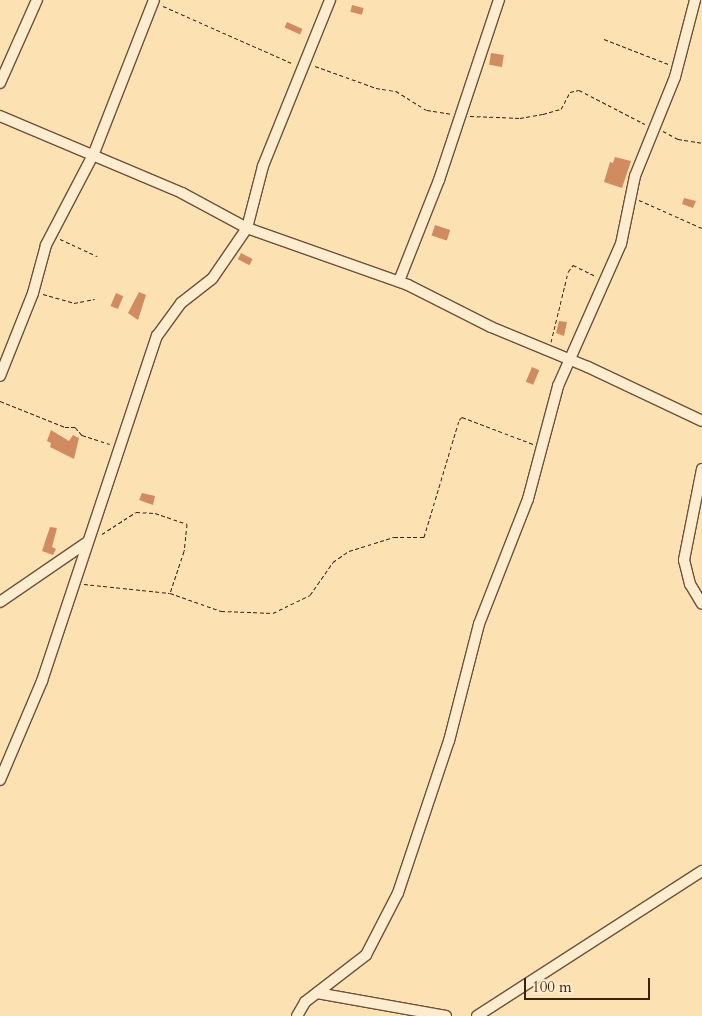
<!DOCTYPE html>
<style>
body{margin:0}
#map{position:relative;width:702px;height:1016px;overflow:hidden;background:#fce2b3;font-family:Cardo,serif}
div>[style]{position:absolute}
.building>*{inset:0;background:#d18b61;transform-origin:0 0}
.path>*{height:1px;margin-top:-0.5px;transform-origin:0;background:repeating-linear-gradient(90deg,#3c2113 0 4px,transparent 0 6.5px)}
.roads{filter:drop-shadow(1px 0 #6c513b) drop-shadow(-1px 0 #6c513b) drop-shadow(0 1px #6c513b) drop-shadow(0 -1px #6c513b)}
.minor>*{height:10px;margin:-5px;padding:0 5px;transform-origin:5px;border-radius:5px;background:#fdecce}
span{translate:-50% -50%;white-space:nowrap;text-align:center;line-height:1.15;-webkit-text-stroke:5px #fdecce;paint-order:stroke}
.scale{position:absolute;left:524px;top:978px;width:126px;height:22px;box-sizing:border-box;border:2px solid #3c2113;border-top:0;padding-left:6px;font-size:15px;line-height:18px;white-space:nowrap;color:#3c2113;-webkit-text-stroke:4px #fdecce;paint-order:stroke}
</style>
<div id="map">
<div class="building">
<div style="left:352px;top:5px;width:12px;height:7px;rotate:14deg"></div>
<div style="left:287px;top:22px;width:17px;height:6px;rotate:24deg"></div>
<div style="left:491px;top:53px;width:13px;height:12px;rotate:9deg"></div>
<div style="clip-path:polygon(615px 157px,631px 161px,622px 188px,604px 182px,610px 162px,613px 163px)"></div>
<div style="clip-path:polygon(684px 198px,696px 201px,693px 208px,682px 204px)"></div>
<div style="left:435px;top:225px;width:16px;height:11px;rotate:18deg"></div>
<div style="left:241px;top:253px;width:13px;height:7px;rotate:27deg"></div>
<div style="clip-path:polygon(139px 292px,146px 295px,138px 320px,128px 313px)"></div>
<div style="left:116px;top:293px;width:8px;height:14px;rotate:23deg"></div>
<div style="clip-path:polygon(559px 321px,567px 322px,564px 336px,556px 333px)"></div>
<div style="left:532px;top:367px;width:8px;height:16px;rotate:23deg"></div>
<div style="clip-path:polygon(51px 430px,69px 441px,73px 435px,79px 438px,74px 459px,50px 447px,51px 443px,47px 441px)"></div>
<div style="clip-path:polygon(142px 493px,155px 496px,153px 505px,139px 500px)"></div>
<div style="clip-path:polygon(50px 527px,57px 528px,52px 547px,56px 549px,53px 555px,42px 551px)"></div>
</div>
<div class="path">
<div style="left:163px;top:6px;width:143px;rotate:23.9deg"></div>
<div style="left:604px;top:39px;width:69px;rotate:21.3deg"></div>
<div style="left:315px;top:66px;width:65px;rotate:19.8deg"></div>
<div style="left:376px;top:88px;width:20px;rotate:9deg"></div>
<div style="left:396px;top:91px;width:36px;rotate:32deg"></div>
<div style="left:427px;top:110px;width:24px;rotate:9deg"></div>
<div style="left:470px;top:116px;width:50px;rotate:2.3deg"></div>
<div style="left:520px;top:118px;width:23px;rotate:-10deg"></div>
<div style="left:543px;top:114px;width:19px;rotate:-16deg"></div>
<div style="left:561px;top:109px;width:19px;rotate:-62deg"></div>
<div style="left:570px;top:92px;width:9px;rotate:-13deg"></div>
<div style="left:579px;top:90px;width:74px;rotate:27.3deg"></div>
<div style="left:663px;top:131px;width:17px;rotate:28deg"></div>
<div style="left:678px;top:139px;width:24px;rotate:9deg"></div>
<div style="left:639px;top:200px;width:69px;rotate:24deg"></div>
<div style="left:60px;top:239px;width:41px;rotate:24.7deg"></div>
<div style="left:43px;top:294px;width:32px;rotate:16deg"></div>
<div style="left:74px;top:303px;width:21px;rotate:-11deg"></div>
<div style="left:551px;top:342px;width:72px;rotate:-76.3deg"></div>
<div style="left:568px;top:272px;width:9px;rotate:-54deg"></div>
<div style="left:573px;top:265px;width:25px;rotate:26deg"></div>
<div style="left:0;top:401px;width:70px;rotate:21.8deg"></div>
<div style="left:65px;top:427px;width:10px"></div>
<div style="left:75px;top:427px;width:11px;rotate:49deg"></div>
<div style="left:82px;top:435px;width:29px;rotate:18deg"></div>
<div style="left:102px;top:534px;width:40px;rotate:-32.9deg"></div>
<div style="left:136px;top:512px;width:19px;rotate:3deg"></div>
<div style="left:155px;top:513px;width:34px;rotate:19deg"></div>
<div style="left:187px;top:524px;width:27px;rotate:96deg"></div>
<div style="left:184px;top:551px;width:44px;rotate:108.4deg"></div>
<div style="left:84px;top:584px;width:86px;rotate:6deg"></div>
<div style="left:170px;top:593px;width:54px;rotate:19.4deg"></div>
<div style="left:221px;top:611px;width:52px;rotate:2.2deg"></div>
<div style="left:273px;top:613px;width:41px;rotate:-25.9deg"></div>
<div style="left:310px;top:595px;width:40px;rotate:-55.1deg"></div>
<div style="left:333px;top:562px;width:19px;rotate:-35deg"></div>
<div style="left:349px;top:551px;width:47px;rotate:-17.3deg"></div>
<div style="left:394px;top:537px;width:30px"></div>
<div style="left:424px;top:537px;width:122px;rotate:-73.3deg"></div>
<div style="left:459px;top:420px;width:4px;rotate:-45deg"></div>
<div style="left:462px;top:417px;width:76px;rotate:20.8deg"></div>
</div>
<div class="roads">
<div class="minor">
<div style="left:0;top:83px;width:91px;rotate:-66deg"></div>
<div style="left:0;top:116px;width:198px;rotate:22.9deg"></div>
<div style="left:182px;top:193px;width:74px;rotate:28.3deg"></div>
<div style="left:247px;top:228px;width:171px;rotate:19.5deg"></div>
<div style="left:408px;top:285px;width:93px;rotate:26.8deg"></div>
<div style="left:491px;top:327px;width:105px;rotate:22.4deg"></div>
<div style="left:588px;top:367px;width:126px;rotate:25.3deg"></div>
<div style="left:399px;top:281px;width:109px;rotate:-68.4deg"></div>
<div style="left:439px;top:180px;width:190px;rotate:-71.6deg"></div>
<div style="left:0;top:376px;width:89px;rotate:-68.3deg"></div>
<div style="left:33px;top:293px;width:50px;rotate:-74.8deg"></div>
<div style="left:46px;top:245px;width:104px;rotate:-62.4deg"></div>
<div style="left:94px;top:153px;width:164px;rotate:-68.6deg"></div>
<div style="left:702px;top:469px;width:93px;rotate:101.2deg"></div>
<div style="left:684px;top:560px;width:25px;rotate:76deg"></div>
<div style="left:690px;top:584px;width:23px;rotate:59deg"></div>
<div style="left:0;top:602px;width:104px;rotate:-34.5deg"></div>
<div style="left:0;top:780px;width:108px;rotate:-67deg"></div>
<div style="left:42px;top:681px;width:364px;rotate:-71.6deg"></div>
<div style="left:157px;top:336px;width:41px;rotate:-54deg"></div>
<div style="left:181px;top:303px;width:39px;rotate:-38deg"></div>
<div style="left:212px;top:279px;width:62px;rotate:-55.5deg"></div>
<div style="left:247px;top:228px;width:64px;rotate:-75.5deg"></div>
<div style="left:263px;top:166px;width:179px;rotate:-68deg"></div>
<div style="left:317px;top:993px;width:131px;rotate:10.1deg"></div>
<div style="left:297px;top:1016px;width:16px;rotate:-60deg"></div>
<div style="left:305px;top:1002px;width:77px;rotate:-37.6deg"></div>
<div style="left:366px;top:955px;width:70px;rotate:-62.7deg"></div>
<div style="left:398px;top:893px;width:160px;rotate:-71.5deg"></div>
<div style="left:449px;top:741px;width:121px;rotate:-75.6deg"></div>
<div style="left:479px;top:624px;width:134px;rotate:-68.6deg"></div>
<div style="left:528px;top:499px;width:117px;rotate:-75.1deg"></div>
<div style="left:558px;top:386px;width:155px;rotate:-66.1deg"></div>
<div style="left:621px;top:244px;width:69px;rotate:-78.4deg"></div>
<div style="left:635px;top:176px;width:107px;rotate:-68deg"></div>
<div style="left:675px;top:77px;width:80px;rotate:-75.4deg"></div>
<div style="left:477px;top:1016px;width:268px;rotate:-32.8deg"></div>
</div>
</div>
<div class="scale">100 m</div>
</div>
